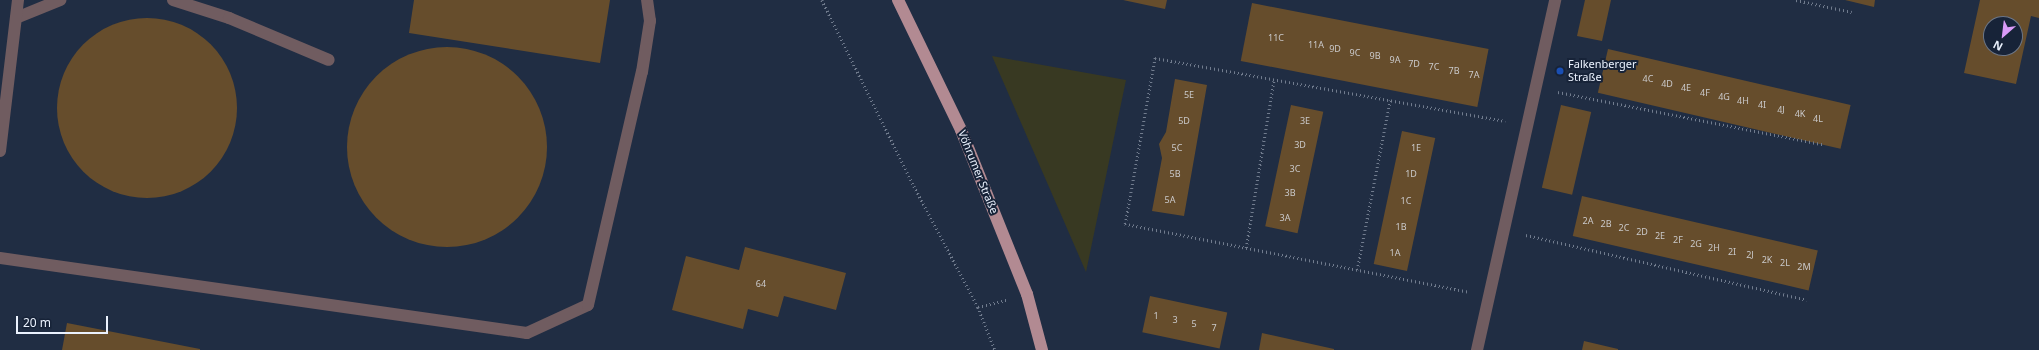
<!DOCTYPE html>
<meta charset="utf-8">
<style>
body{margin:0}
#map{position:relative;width:2039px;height:350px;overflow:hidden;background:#202d43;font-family:"Noto Sans",sans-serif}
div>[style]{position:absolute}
.green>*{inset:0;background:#383922}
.building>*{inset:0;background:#664d2c;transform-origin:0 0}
.round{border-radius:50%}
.path>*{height:2.5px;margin-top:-1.25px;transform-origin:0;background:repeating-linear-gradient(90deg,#717c8e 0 1px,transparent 0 4px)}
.minor>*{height:12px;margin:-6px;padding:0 6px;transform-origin:6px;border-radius:6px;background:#705c60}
.major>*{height:12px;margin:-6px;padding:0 6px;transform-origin:6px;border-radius:6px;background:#b28a92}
.dots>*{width:11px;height:11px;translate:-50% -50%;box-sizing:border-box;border:2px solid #172338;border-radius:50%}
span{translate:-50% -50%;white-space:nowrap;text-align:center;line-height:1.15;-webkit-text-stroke:4px #172338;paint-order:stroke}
.number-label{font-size:9px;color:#cac9ca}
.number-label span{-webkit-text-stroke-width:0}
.poi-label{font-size:11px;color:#ebf2fe}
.left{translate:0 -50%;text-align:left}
.street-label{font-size:11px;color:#ebf2fe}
.north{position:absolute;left:1983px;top:16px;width:40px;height:40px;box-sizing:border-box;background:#172338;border:1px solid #6c7687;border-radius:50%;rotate:208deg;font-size:11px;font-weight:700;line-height:16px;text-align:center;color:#ebf2fe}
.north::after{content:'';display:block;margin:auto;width:14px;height:18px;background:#d99af7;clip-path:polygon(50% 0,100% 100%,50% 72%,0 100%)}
.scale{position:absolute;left:16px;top:316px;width:92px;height:18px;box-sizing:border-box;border:2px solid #ebf2fe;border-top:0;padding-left:5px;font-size:12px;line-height:14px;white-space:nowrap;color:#ebf2fe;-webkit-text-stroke:3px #172338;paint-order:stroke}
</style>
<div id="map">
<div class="green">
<div style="clip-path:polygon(992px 56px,1126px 80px,1086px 272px)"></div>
</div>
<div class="building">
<div style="clip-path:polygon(414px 0,610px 0,600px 63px,409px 33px)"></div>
<div style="clip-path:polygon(1123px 0,1167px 0,1165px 9px)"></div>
<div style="clip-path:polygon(1585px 0,1611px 0,1602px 41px,1577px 36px)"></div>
<div style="clip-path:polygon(1845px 0,1875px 0,1874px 7px)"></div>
<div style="clip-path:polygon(evenodd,1980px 0,2039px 0,2039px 18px,2031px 16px,2016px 84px,1964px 73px,1980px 0,1991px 24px,2015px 24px,2015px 48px,1991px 48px,1991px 24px)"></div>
<div style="left:1252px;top:3px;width:241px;height:59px;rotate:11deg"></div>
<div class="round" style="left:57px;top:18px;width:180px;height:180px"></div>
<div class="round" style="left:347px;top:47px;width:200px;height:200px"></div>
<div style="left:1608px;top:49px;width:249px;height:45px;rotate:13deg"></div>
<div style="clip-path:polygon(1175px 79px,1207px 85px,1184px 216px,1152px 211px,1162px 158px,1159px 144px,1166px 132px)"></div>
<div style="left:1291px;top:105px;width:33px;height:124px;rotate:12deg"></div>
<div style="left:1561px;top:105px;width:31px;height:85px;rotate:13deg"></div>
<div style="left:1402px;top:131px;width:34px;height:136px;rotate:12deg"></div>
<div style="left:1582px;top:196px;width:242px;height:41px;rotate:13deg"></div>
<div style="clip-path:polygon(745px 247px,846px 273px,836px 310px,784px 296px,778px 317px,748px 309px,743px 329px,672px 310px,686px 256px,739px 270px)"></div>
<div style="left:1150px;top:296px;width:79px;height:37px;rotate:12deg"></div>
<div style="clip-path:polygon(67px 323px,200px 349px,200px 350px,62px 350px)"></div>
<div style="clip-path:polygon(1262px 333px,1334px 349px,1334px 350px,1259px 350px)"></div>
<div style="clip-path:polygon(1584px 341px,1618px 349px,1618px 350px,1582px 350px)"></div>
</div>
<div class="path">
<div style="left:822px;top:0;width:208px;rotate:63.7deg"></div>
<div style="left:914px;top:186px;width:137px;rotate:62.1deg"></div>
<div style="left:978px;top:307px;width:46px;rotate:68.4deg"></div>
<div style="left:1796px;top:0;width:57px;rotate:12.1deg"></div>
<div style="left:1558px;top:92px;width:272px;rotate:11.2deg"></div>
<div style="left:1526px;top:235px;width:288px;rotate:13deg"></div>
<div style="left:1246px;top:248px;width:171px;rotate:-80.6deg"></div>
<div style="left:1357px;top:270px;width:173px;rotate:-79deg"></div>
<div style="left:1467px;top:292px;width:349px;rotate:-168.8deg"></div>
<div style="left:1125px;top:224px;width:169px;rotate:-79.8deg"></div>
<div style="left:1155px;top:58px;width:356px;rotate:10.2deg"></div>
<div style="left:978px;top:307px;width:30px;rotate:-14deg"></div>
</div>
<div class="minor">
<div style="left:173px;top:0;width:59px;rotate:17.8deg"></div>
<div style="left:229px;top:18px;width:108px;rotate:22.8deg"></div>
<div style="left:16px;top:18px;width:48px;rotate:-22.2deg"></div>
<div style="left:0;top:151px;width:152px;rotate:-83.2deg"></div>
<div style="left:0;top:258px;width:532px;rotate:8.1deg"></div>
<div style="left:527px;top:333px;width:67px;rotate:-24.7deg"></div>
<div style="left:588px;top:305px;width:239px;rotate:-77deg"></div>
<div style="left:642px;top:72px;width:52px;rotate:-81.1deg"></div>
<div style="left:650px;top:21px;width:21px;rotate:-98deg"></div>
<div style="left:1477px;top:350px;width:359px;rotate:-77.4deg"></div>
</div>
<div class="major">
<div style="left:898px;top:0;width:144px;rotate:64.1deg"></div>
<div style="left:961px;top:130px;width:177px;rotate:68.1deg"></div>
<div style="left:1027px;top:294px;width:58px;rotate:75deg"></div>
</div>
<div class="dots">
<div style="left:1560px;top:71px;background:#1a4fb4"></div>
</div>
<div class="number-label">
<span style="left:1276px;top:38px">11C</span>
<span style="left:1316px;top:45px">11A</span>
<span style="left:1335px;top:49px">9D</span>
<span style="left:1355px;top:53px">9C</span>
<span style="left:1375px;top:56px">9B</span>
<span style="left:1395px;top:60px">9A</span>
<span style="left:1414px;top:64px">7D</span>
<span style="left:1434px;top:67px">7C</span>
<span style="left:1454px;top:71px">7B</span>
<span style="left:1474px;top:75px">7A</span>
<span style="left:1648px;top:79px">4C</span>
<span style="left:1667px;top:84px">4D</span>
<span style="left:1686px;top:88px">4E</span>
<span style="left:1705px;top:93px">4F</span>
<span style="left:1189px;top:95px">5E</span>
<span style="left:1724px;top:97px">4G</span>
<span style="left:1743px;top:101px">4H</span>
<span style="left:1762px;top:105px">4I</span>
<span style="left:1781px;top:110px">4J</span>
<span style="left:1800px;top:114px">4K</span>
<span style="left:1818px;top:119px">4L</span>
<span style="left:1184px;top:121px">5D</span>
<span style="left:1305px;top:121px">3E</span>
<span style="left:1300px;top:145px">3D</span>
<span style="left:1177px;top:148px">5C</span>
<span style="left:1416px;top:148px">1E</span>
<span style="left:1295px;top:169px">3C</span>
<span style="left:1175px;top:174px">5B</span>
<span style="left:1411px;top:174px">1D</span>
<span style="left:1290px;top:193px">3B</span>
<span style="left:1170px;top:200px">5A</span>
<span style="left:1406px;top:201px">1C</span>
<span style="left:1285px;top:218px">3A</span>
<span style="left:1588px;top:221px">2A</span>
<span style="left:1606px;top:224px">2B</span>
<span style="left:1401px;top:227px">1B</span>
<span style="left:1624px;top:228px">2C</span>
<span style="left:1642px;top:232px">2D</span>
<span style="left:1660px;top:236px">2E</span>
<span style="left:1678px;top:240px">2F</span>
<span style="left:1696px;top:244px">2G</span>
<span style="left:1714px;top:248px">2H</span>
<span style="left:1732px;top:252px">2I</span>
<span style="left:1395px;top:253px">1A</span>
<span style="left:1750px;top:255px">2J</span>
<span style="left:1767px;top:260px">2K</span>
<span style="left:1785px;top:263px">2L</span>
<span style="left:1804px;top:267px">2M</span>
<span style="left:761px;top:284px">64</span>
<span style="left:1156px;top:316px">1</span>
<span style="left:1175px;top:320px">3</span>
<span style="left:1194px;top:324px">5</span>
<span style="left:1214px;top:328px">7</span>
</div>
<div class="poi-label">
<span class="left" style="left:1568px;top:71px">Falkenberger<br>Straße</span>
</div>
<div class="street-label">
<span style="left:978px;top:172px;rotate:68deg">Vöhrumer Straße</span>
</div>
<div class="north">N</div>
<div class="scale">20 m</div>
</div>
